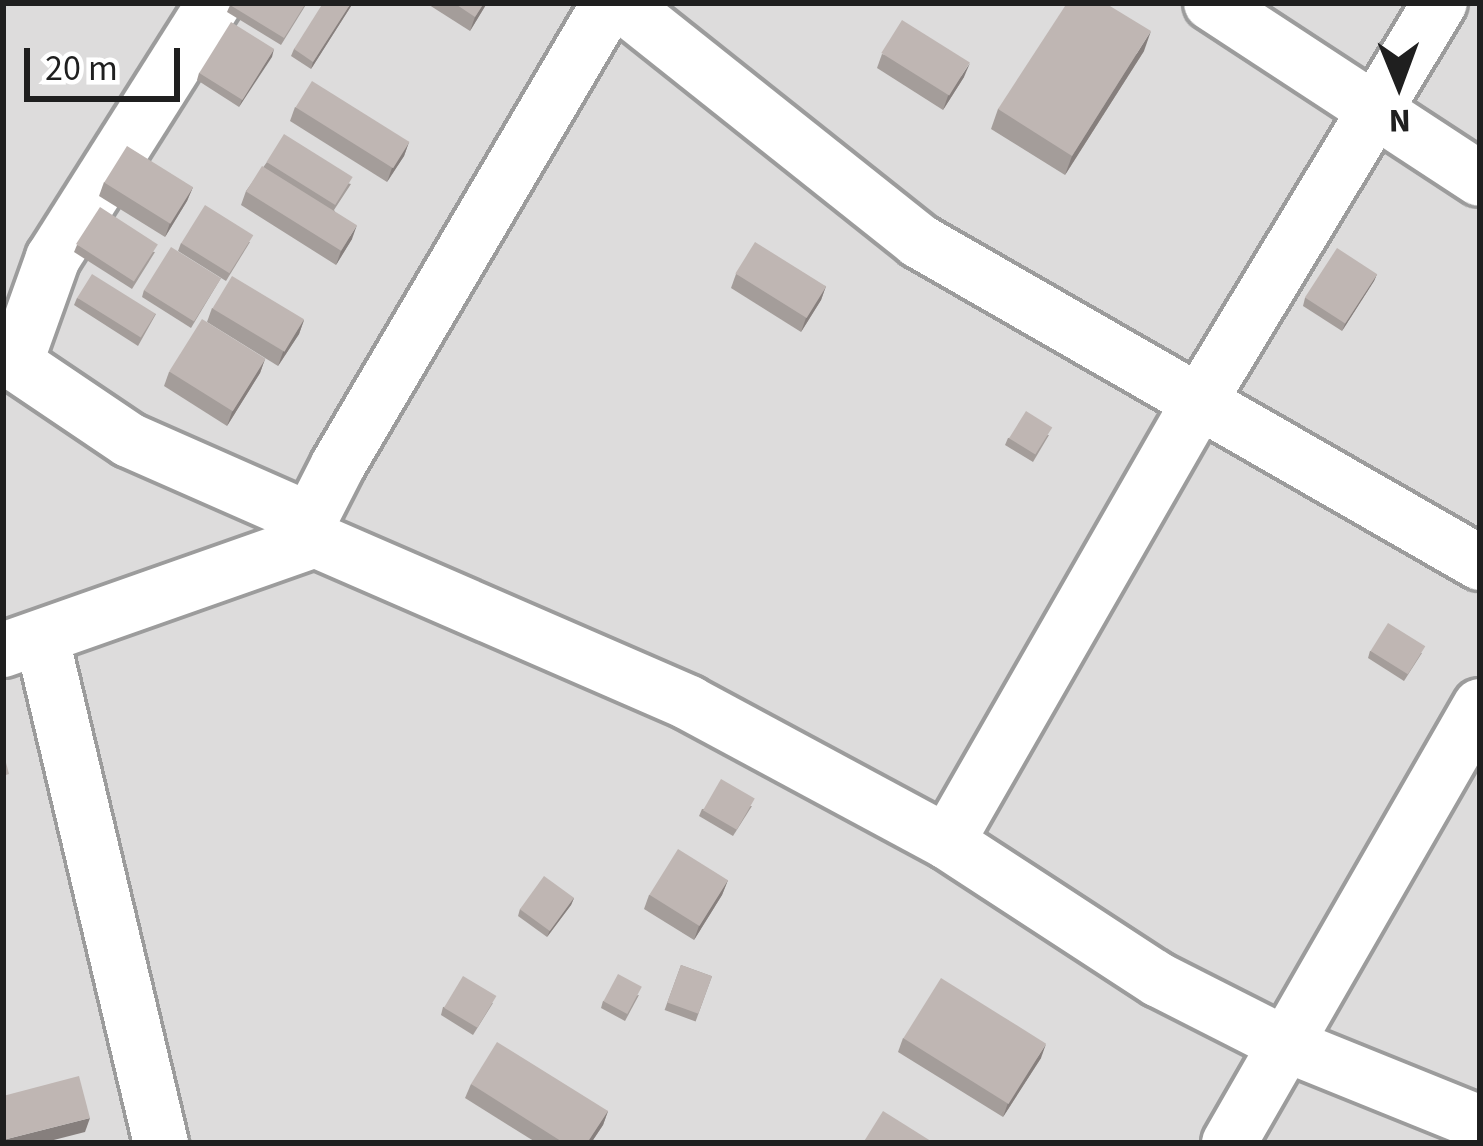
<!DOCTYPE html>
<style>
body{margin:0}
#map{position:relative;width:1483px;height:1146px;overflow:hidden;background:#efeae6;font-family:"Source Sans 3",sans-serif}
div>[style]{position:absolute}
.residential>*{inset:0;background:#dddcdc;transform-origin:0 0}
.roads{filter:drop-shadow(3px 0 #9c9c9c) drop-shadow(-3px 0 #9c9c9c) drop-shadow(0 3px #9c9c9c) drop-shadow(0 -3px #9c9c9c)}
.street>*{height:54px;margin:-27px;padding:0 27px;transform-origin:27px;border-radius:27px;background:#fff}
.wall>*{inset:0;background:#a49d9a;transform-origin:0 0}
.shaded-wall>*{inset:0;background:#867f7d}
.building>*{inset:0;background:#bfb6b3;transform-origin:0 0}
span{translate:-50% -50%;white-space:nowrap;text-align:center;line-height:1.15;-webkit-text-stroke:12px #fff;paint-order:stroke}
.frame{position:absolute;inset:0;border:6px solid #1f1f1f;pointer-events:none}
.north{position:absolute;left:1339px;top:24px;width:120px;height:120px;-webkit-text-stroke:9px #fff;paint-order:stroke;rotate:179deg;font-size:33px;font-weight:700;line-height:48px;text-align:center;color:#1f1f1f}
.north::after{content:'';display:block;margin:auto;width:42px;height:54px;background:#1f1f1f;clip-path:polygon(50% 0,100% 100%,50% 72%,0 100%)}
.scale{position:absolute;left:24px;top:48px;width:156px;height:54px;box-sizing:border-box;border:6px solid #1f1f1f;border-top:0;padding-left:15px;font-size:36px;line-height:42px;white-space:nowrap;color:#1f1f1f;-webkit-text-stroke:9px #fff;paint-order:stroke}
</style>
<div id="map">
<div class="residential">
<div style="left:3px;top:3px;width:1477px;height:1140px"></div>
</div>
<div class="roads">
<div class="street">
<div style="left:620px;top:3px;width:382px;rotate:38.5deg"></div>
<div style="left:919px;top:241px;width:647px;rotate:29.85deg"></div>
<div style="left:1211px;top:3px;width:321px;rotate:33.2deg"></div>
<div style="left:3px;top:355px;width:152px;rotate:34deg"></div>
<div style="left:129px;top:440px;width:198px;rotate:23.8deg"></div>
<div style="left:15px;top:364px;width:113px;rotate:-70.3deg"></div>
<div style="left:53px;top:258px;width:302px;rotate:-57.7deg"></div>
<div style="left:315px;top:540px;width:21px;rotate:-104deg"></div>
<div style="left:310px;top:520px;width:62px;rotate:-63deg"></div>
<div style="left:338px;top:465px;width:536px;rotate:-59.6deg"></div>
<div style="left:42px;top:639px;width:518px;rotate:76.72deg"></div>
<div style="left:3px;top:650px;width:331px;rotate:-19.4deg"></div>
<div style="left:315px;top:540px;width:408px;rotate:23.5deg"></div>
<div style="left:689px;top:703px;width:293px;rotate:28.3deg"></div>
<div style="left:947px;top:842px;width:253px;rotate:33.1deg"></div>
<div style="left:1159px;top:980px;width:144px;rotate:26.9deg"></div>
<div style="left:1287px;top:1045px;width:208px;rotate:22deg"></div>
<div style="left:947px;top:842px;width:507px;rotate:-60.2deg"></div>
<div style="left:1199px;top:402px;width:466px;rotate:-58.9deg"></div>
<div style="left:1229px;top:1143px;width:504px;rotate:-60.13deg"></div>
</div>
</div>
<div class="wall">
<div style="clip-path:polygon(231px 3px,307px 3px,281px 45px,227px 12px)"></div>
<div style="clip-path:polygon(353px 3px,311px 69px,291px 56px,294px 49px)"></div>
<div style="clip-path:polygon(426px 3px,487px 3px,470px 31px)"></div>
<div style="clip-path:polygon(274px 49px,239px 107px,197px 80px,199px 73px)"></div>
<div style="clip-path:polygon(1144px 51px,1065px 175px,991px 129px,998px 109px)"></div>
<div style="clip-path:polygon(882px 54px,964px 77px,943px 110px,877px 68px)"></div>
<div style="clip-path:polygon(295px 107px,409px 142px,404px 156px,387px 182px,290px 121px)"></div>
<div style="clip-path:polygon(267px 162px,351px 184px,334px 210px,352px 239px,336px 265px,241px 205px,246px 191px)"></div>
<div style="clip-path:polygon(104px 182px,193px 187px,187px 201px,165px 237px,99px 196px)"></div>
<div style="clip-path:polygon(250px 242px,226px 281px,178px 251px,181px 243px)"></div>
<div style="clip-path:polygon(77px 245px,155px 252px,132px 289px,74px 252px)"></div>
<div style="clip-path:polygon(736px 274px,826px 286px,821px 300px,801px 332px,731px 288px)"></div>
<div style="clip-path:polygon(1377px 274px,1374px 281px,1342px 331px,1303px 306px,1305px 298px)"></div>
<div style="clip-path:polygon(221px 278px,191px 328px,142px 297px,144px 290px)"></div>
<div style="clip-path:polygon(77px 298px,156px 314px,138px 346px,74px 305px)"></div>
<div style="clip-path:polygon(212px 308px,304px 320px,299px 334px,278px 366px,207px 322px)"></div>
<div style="clip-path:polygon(265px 359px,260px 373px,227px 426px,164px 386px,169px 372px)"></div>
<div style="clip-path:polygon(1049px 435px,1033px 462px,1005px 445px,1008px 438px)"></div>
<div style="clip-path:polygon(1370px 651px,1422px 653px,1404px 681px,1368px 658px)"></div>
<div style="clip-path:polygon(752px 806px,733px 836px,699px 816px,702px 809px)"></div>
<div style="clip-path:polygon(728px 880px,722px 895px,694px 940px,644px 909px,649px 895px)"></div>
<div style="clip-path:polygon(574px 898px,571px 905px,547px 937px,518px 916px,520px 909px)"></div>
<div style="left:681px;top:965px;width:33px;height:48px;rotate:20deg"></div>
<div style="clip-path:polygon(639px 995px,625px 1021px,601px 1008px,603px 1001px)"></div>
<div style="clip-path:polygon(493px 1003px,473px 1035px,441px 1015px,443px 1007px)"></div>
<div style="clip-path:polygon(903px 1038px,1041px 1058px,1003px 1117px,898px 1052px)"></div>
<div style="clip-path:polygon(471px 1084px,608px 1111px,603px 1125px,591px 1143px,537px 1143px,465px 1098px)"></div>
</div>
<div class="shaded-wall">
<div style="clip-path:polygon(351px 3px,353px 3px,311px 69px,313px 62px)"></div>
<div style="clip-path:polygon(484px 3px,487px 3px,470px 31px,475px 17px)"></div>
<div style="clip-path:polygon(1151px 31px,1144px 51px,1065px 175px,1072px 156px)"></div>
<div style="clip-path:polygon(274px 49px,272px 57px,239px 107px,242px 100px)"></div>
<div style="clip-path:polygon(970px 63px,964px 77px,943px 110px,948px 96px)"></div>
<div style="clip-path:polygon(409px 142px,404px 156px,387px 182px,392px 168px)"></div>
<div style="clip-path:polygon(193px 187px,187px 201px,165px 237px,170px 223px)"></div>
<div style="clip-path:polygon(357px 225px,352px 239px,336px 265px,341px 251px)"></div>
<div style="clip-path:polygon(1377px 274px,1374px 281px,1342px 331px,1345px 324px)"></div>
<div style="clip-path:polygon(826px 286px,821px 300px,801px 332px,806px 318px)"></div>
<div style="clip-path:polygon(304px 320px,299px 334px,278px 366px,283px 352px)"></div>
<div style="clip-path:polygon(265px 359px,260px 373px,227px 426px,232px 412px)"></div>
<div style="clip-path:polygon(728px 880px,722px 895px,694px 940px,699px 926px)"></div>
<div style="clip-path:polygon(574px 898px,571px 905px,547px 937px,550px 930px)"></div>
<div style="clip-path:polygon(1046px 1044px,1041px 1058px,1003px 1117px,1008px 1103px)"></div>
<div style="clip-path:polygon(608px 1111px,603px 1125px,591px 1143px,587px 1143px)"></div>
<div style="clip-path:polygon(90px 1118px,85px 1132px,42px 1143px,3px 1143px,3px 1140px)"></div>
</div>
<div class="building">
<div style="clip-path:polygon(231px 3px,306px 3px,284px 38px,230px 5px)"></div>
<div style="clip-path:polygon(323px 3px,351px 3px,313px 62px,294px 49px)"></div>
<div style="clip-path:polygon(454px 3px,484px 3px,475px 17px)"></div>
<div style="clip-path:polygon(1067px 3px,1105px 3px,1151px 31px,1072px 156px,998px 109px)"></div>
<div style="left:902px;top:20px;width:80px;height:39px;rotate:32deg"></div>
<div style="left:231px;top:22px;width:51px;height:60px;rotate:32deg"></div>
<div style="left:312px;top:81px;width:115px;height:31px;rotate:32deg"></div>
<div style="left:284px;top:134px;width:81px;height:33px;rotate:32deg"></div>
<div style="left:127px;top:146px;width:78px;height:43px;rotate:32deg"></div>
<div style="left:262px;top:166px;width:112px;height:30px;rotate:32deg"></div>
<div style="left:205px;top:205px;width:57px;height:45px;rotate:32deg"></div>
<div style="left:100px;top:207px;width:69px;height:44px;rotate:33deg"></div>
<div style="left:755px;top:242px;width:84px;height:37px;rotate:32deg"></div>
<div style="left:171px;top:247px;width:59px;height:51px;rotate:32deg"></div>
<div style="left:1337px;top:248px;width:48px;height:59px;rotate:33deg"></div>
<div style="left:92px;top:274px;width:75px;height:28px;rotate:32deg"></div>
<div style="left:232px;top:276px;width:84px;height:38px;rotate:31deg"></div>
<div style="left:202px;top:319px;width:75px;height:62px;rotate:32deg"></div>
<div style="left:1026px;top:411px;width:31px;height:32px;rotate:32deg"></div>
<div style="left:1388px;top:623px;width:44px;height:33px;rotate:32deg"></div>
<div style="clip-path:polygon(3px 751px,9px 774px,3px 776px)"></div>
<div style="left:721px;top:779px;width:39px;height:36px;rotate:30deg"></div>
<div style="left:678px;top:849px;width:59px;height:54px;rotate:32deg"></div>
<div style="left:544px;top:876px;width:37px;height:41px;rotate:36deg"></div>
<div style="left:681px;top:965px;width:33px;height:40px;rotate:20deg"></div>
<div style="left:618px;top:974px;width:27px;height:31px;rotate:28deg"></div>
<div style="left:463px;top:976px;width:39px;height:37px;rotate:31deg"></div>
<div style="left:941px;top:978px;width:124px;height:71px;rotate:32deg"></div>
<div style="clip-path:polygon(497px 1042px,608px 1111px,587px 1143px,564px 1143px,471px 1084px)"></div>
<div style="clip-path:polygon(79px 1076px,90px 1118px,3px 1140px,3px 1096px)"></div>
<div style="clip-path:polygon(883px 1111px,934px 1143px,863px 1143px)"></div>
</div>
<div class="frame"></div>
<div class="north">N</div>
<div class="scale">20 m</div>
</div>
